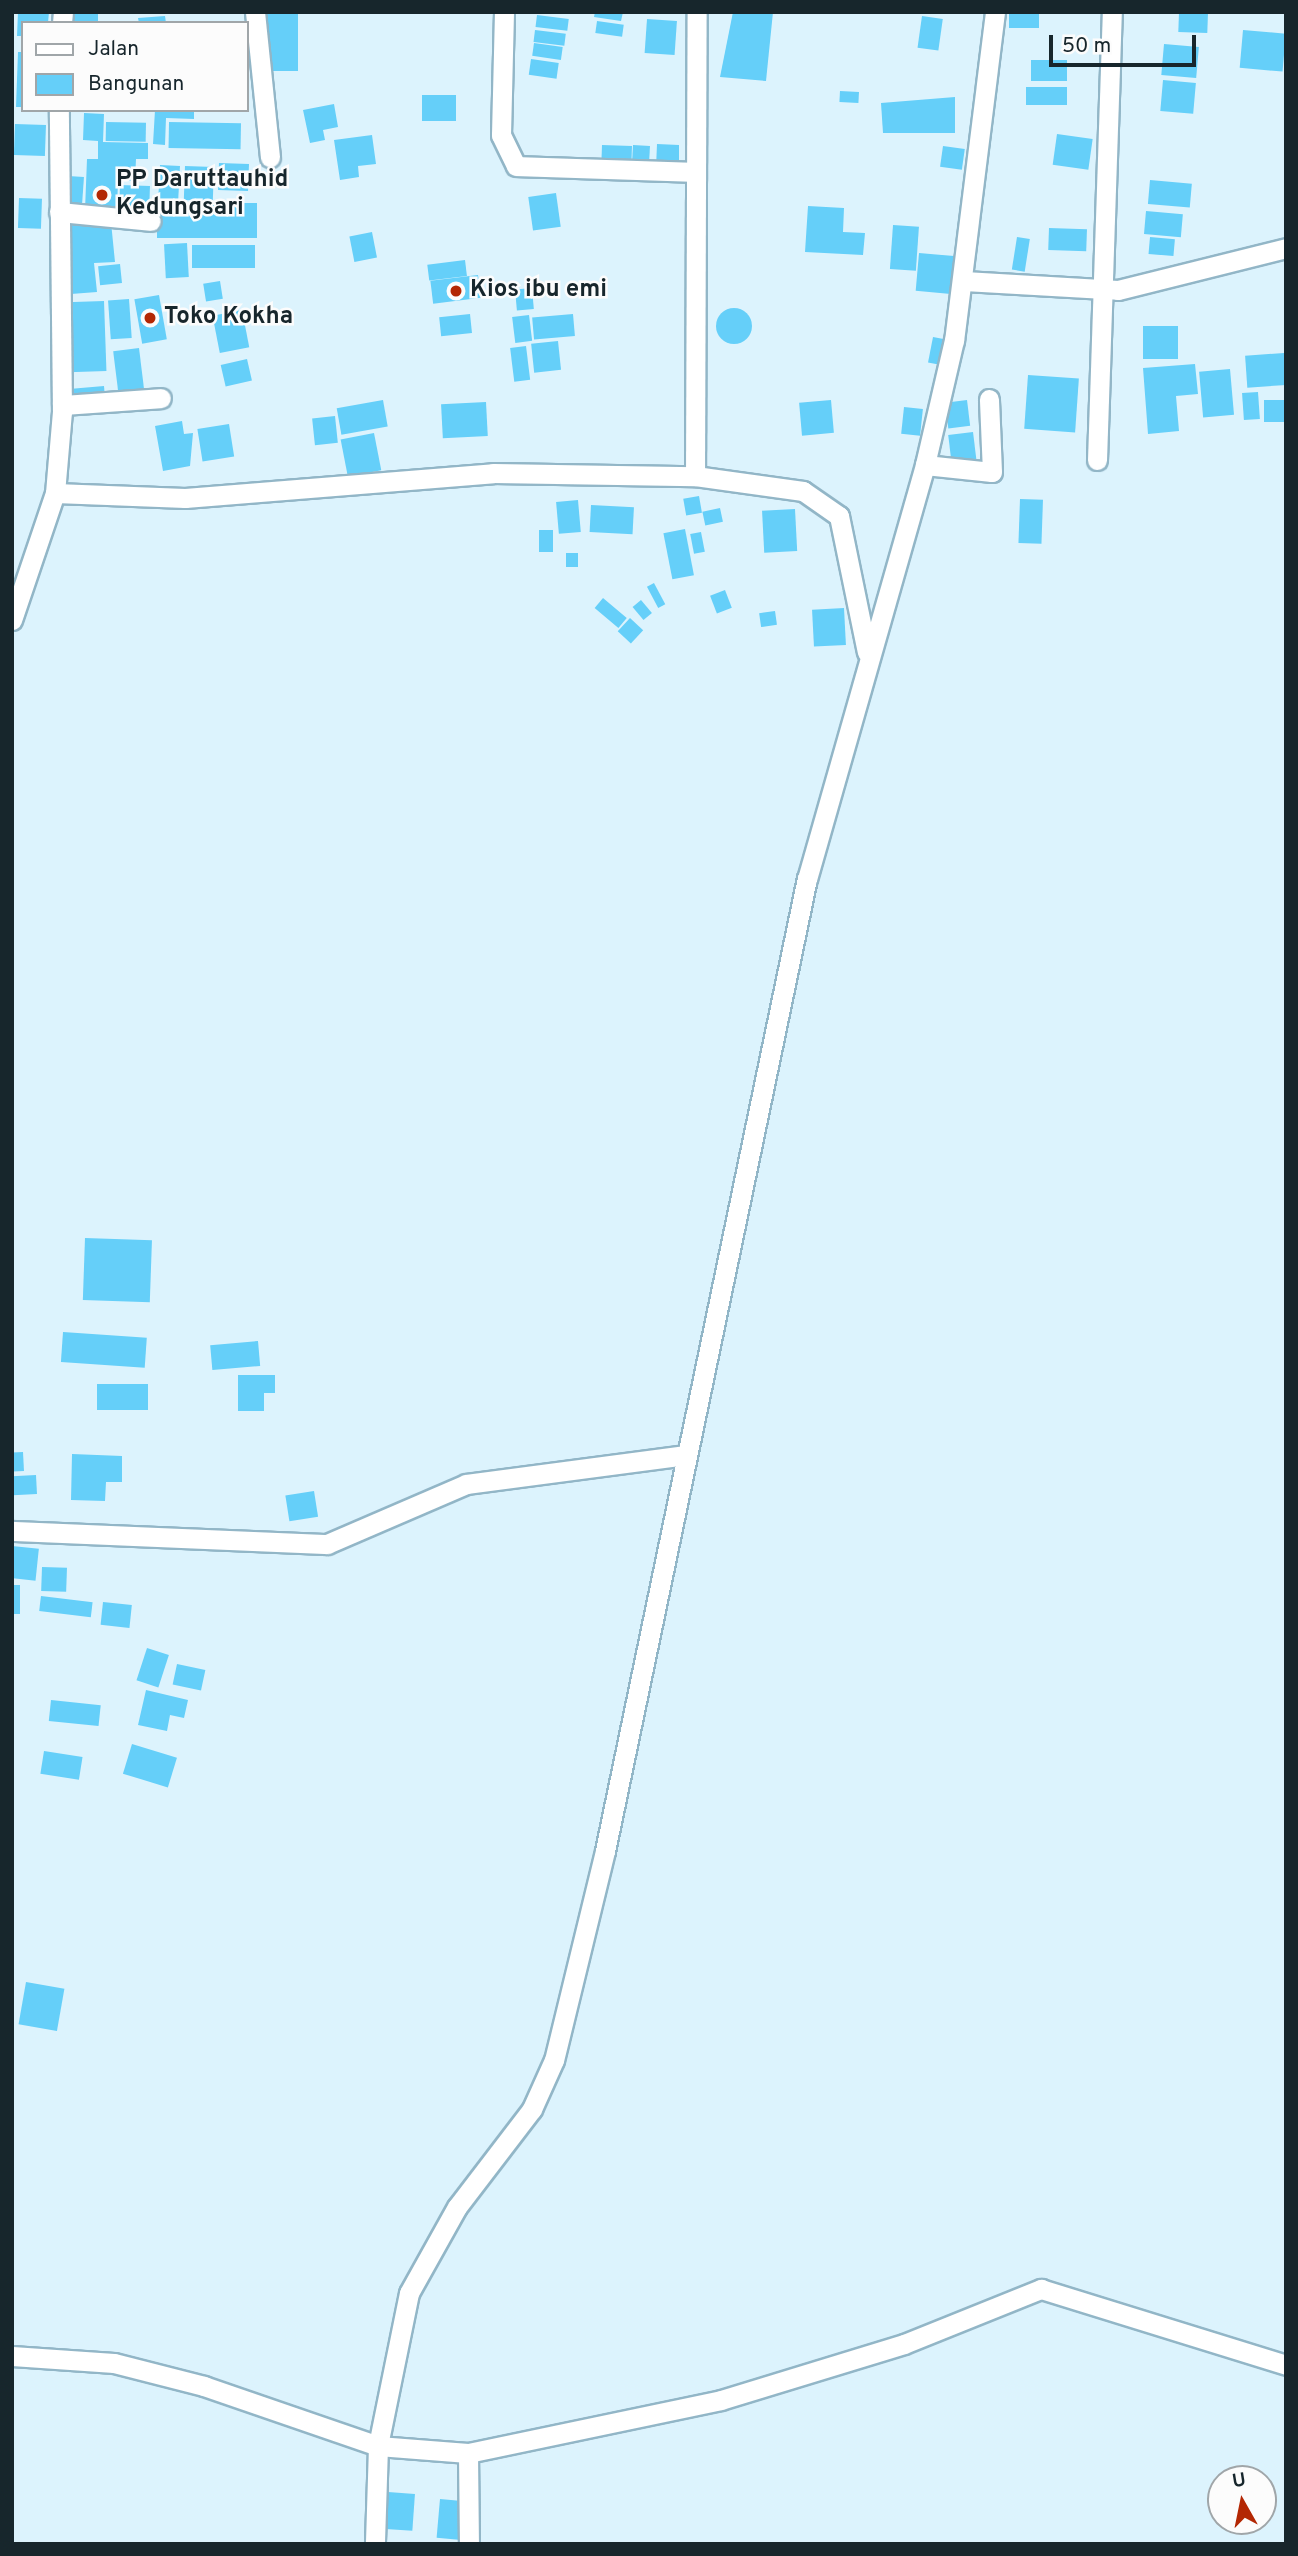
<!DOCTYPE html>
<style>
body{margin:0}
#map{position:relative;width:1298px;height:2556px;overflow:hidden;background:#dcf3fd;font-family:Overpass,sans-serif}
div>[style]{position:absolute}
.building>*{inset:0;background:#65cff9;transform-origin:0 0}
.round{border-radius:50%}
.roads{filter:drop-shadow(2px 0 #92b6c7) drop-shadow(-2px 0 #92b6c7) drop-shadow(0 2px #92b6c7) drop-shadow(0 -2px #92b6c7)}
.minor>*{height:19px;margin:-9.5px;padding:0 9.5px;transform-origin:9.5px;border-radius:9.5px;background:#fff}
.dots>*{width:19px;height:19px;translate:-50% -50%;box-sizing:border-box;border:4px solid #fcfcfc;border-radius:50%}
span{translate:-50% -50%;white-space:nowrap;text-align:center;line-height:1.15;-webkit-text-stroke:5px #fcfcfc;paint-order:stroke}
.poi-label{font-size:24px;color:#17262c;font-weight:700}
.left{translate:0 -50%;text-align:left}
.frame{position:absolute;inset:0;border:14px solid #17262c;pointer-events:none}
.legend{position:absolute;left:21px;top:21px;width:228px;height:91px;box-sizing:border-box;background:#fcfcfc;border:2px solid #a0a6a9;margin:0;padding:9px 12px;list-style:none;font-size:21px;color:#17262c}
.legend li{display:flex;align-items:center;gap:14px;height:35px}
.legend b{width:35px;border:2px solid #a0a6a9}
.north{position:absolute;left:1207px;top:2465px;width:70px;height:70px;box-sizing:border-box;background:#fcfcfc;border:2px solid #a0a6a9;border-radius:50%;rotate:351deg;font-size:19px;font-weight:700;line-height:28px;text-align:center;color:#17262c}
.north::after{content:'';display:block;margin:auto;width:24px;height:32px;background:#b32704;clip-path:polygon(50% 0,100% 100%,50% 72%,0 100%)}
.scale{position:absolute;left:1049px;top:35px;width:147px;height:32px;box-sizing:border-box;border:4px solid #17262c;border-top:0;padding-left:9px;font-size:21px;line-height:24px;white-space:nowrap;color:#17262c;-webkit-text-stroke:5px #fcfcfc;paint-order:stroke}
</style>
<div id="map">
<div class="building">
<div style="clip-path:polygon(18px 12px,49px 12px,48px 23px,23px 23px,23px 36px,17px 36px)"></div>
<div style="left:267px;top:12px;width:31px;height:59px"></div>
<div style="clip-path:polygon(595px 12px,623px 12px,621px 21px,594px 17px)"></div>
<div style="clip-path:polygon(733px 12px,773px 12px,766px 81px,720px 77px)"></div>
<div style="left:1009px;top:12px;width:30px;height:16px"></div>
<div style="left:1179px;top:12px;width:29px;height:20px;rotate:2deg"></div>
<div style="left:73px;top:14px;width:25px;height:9px"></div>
<div style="left:537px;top:15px;width:32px;height:12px;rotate:7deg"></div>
<div style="clip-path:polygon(165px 16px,166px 23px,139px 23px,138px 18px)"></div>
<div style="left:922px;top:16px;width:21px;height:32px;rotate:8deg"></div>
<div style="left:647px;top:19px;width:30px;height:34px;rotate:4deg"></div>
<div style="left:597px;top:21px;width:27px;height:12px;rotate:8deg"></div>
<div style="left:535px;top:30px;width:31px;height:12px;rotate:7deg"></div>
<div style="left:1243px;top:30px;width:43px;height:38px;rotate:5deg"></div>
<div style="left:534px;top:43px;width:29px;height:13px;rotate:8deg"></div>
<div style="left:1164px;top:44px;width:35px;height:31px;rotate:5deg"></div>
<div style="clip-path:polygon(18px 52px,23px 52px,23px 107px,16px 107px)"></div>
<div style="left:531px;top:59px;width:28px;height:16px;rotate:8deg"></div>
<div style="left:1067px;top:60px;width:21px;height:36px;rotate:90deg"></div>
<div style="left:1163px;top:80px;width:33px;height:31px;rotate:5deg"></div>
<div style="left:1026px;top:87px;width:41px;height:18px"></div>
<div style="left:840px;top:91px;width:19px;height:11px;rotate:3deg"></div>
<div style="left:456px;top:95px;width:26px;height:34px;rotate:90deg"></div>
<div style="clip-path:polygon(955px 97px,955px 133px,883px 133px,881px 103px)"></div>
<div style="clip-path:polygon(334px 104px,338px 127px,323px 130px,325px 140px,310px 143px,303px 110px)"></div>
<div style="clip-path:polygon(155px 110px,194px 110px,194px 119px,166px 118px,165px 145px,153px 144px)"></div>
<div style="clip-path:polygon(84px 113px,104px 114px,103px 142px,148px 143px,148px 159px,136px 159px,135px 181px,118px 180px,117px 211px,85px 210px,87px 159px,98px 159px,98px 141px,83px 140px)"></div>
<div style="left:106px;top:122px;width:40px;height:19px;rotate:1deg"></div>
<div style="left:169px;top:122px;width:72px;height:26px;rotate:1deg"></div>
<div style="left:15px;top:124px;width:31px;height:31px;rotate:2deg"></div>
<div style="left:1057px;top:134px;width:36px;height:31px;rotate:8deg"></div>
<div style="clip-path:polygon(372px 135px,376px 164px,358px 166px,359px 177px,340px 180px,334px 140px)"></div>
<div style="clip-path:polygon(657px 144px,679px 145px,679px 163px,656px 168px)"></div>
<div style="left:602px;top:145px;width:30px;height:21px;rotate:2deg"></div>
<div style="left:633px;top:145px;width:17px;height:22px;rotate:3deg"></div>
<div style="left:943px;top:146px;width:22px;height:21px;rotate:8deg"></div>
<div style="left:219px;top:163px;width:30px;height:27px;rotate:2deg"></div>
<div style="left:160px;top:165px;width:20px;height:34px;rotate:3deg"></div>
<div style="left:185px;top:166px;width:29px;height:34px;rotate:2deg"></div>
<div style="left:68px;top:176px;width:16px;height:28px;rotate:4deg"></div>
<div style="left:1150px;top:180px;width:42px;height:24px;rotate:5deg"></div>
<div style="left:120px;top:185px;width:30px;height:30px;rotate:2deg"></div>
<div style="left:556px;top:193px;width:34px;height:28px;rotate:82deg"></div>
<div style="left:19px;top:198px;width:23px;height:30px;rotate:2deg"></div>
<div style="left:257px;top:203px;width:35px;height:100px;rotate:90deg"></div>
<div style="clip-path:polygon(808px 206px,844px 208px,843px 232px,865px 233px,863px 255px,805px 252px)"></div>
<div style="left:1146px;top:211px;width:37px;height:23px;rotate:5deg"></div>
<div style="clip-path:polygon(65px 222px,111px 222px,115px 262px,94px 263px,97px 292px,71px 294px)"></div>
<div style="left:893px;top:225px;width:26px;height:44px;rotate:4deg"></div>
<div style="left:1049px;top:228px;width:38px;height:22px;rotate:2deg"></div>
<div style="left:372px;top:232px;width:26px;height:23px;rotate:79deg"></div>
<div style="left:1017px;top:237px;width:13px;height:33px;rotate:9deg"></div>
<div style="left:1150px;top:237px;width:25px;height:17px;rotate:5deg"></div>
<div style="left:187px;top:243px;width:34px;height:23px;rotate:87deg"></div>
<div style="left:255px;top:245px;width:23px;height:63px;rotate:90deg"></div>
<div style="left:919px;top:253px;width:38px;height:38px;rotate:5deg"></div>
<div style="left:465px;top:260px;width:16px;height:38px;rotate:83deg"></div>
<div style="left:120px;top:264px;width:19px;height:22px;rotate:84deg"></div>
<div style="left:478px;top:275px;width:23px;height:48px;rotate:83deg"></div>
<div style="left:220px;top:281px;width:18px;height:17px;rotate:81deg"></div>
<div style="left:532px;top:288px;width:21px;height:17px;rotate:85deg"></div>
<div style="left:159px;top:295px;width:45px;height:25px;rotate:80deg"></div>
<div style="left:129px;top:299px;width:39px;height:21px;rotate:86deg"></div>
<div style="left:104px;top:301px;width:70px;height:38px;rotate:88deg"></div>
<div class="round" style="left:716px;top:308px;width:36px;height:36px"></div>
<div style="left:242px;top:310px;width:38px;height:30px;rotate:79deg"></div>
<div style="left:470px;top:314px;width:19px;height:31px;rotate:84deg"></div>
<div style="left:573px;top:314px;width:22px;height:41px;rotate:85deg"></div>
<div style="left:529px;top:315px;width:26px;height:17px;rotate:83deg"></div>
<div style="left:1178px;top:326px;width:33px;height:35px;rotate:90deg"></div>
<div style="left:933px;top:337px;width:16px;height:26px;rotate:11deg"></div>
<div style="left:558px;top:341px;width:29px;height:27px;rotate:84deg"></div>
<div style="left:526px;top:346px;width:34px;height:16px;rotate:83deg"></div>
<div style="left:139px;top:348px;width:43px;height:26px;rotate:83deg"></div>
<div style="left:1284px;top:353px;width:32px;height:39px;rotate:86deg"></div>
<div style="left:247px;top:359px;width:22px;height:27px;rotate:77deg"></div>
<div style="clip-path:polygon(1195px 364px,1198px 394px,1176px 396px,1179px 431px,1148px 434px,1143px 368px)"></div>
<div style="left:1230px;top:369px;width:46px;height:31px;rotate:85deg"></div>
<div style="left:1028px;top:375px;width:51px;height:54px;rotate:4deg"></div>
<div style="left:104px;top:386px;width:12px;height:32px;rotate:85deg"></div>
<div style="left:1258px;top:392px;width:27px;height:16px;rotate:86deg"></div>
<div style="left:383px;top:400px;width:27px;height:47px;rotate:80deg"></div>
<div style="left:831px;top:400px;width:33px;height:32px;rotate:85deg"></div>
<div style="left:967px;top:400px;width:26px;height:22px;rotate:83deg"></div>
<div style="left:1286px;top:400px;width:22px;height:22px;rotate:90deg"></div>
<div style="left:486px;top:402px;width:34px;height:45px;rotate:87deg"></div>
<div style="left:904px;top:407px;width:19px;height:27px;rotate:6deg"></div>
<div style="left:335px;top:416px;width:27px;height:23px;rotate:84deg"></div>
<div style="clip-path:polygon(182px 421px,184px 434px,193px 433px,190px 466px,163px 471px,155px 426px)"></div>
<div style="left:229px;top:424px;width:33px;height:32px;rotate:81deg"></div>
<div style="left:973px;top:432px;width:33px;height:25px;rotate:83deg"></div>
<div style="left:374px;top:433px;width:38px;height:34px;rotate:79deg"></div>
<div style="left:699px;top:496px;width:17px;height:16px;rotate:80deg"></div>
<div style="left:1020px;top:499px;width:23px;height:44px;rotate:2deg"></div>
<div style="left:578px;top:500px;width:32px;height:22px;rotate:85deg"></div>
<div style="left:591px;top:505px;width:43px;height:27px;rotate:3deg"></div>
<div style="left:720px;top:508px;width:14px;height:18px;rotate:78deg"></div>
<div style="left:795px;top:509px;width:42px;height:33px;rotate:87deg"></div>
<div style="left:685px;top:529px;width:47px;height:22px;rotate:79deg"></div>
<div style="left:539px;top:530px;width:14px;height:22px"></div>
<div style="left:701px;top:532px;width:20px;height:11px;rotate:79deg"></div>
<div style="left:566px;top:553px;width:12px;height:14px"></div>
<div style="left:654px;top:583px;width:24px;height:8px;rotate:62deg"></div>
<div style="left:725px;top:590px;width:19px;height:16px;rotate:69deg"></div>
<div style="left:603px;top:598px;width:31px;height:13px;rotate:40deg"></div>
<div style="left:641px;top:600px;width:17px;height:11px;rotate:50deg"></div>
<div style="left:844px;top:608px;width:37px;height:32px;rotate:87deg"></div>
<div style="left:775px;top:611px;width:14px;height:16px;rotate:82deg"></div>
<div style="left:630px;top:618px;width:18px;height:18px;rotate:43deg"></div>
<div style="left:85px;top:1238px;width:67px;height:62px;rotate:2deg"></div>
<div style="left:63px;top:1332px;width:84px;height:30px;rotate:4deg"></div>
<div style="left:258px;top:1341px;width:25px;height:48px;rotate:85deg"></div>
<div style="clip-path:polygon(238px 1375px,275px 1375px,275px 1393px,264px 1393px,264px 1411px,238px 1411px)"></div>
<div style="left:97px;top:1384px;width:51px;height:26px"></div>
<div style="left:23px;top:1452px;width:19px;height:11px;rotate:87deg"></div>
<div style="clip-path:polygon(72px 1454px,122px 1456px,122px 1482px,106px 1482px,105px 1501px,71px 1500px)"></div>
<div style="left:36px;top:1475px;width:19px;height:24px;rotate:87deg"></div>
<div style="left:314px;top:1491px;width:26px;height:29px;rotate:81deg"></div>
<div style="left:12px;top:1546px;width:27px;height:32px;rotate:6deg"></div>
<div style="left:42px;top:1567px;width:25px;height:24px;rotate:2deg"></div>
<div style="left:12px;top:1585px;width:8px;height:29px"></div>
<div style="left:41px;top:1596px;width:52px;height:15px;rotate:7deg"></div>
<div style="left:103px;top:1602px;width:29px;height:23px;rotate:6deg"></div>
<div style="left:147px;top:1648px;width:23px;height:34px;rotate:18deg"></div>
<div style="left:177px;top:1664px;width:29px;height:21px;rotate:12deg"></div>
<div style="clip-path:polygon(146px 1690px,188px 1700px,184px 1718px,170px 1715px,167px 1731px,138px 1725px)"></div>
<div style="left:51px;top:1700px;width:50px;height:21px;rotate:6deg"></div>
<div style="left:132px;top:1744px;width:47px;height:31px;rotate:17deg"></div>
<div style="left:44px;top:1751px;width:39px;height:23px;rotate:9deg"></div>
<div style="left:26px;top:1982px;width:39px;height:43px;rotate:10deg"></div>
<div style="left:388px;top:2492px;width:27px;height:37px;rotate:4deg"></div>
<div style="left:440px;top:2499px;width:22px;height:39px;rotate:5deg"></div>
</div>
<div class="roads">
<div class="minor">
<div style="left:255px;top:12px;width:146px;rotate:84.1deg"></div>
<div style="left:504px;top:12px;width:123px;rotate:91.4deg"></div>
<div style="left:501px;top:135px;width:34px;rotate:64deg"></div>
<div style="left:516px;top:166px;width:180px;rotate:1.9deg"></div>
<div style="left:995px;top:12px;width:331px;rotate:97.1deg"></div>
<div style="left:954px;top:340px;width:128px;rotate:103.1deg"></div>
<div style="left:925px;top:465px;width:430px;rotate:105.9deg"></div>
<div style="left:807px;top:878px;width:994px;rotate:101.73deg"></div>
<div style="left:605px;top:1851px;width:215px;rotate:103.7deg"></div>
<div style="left:554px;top:2060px;width:54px;rotate:114.2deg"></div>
<div style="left:532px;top:2109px;width:123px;rotate:127.4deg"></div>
<div style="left:457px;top:2207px;width:98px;rotate:119.2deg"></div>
<div style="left:409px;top:2293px;width:156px;rotate:101.5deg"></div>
<div style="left:378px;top:2446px;width:90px;rotate:4.4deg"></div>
<div style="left:468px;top:2453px;width:258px;rotate:-11.8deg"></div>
<div style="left:721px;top:2400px;width:191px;rotate:-17deg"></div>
<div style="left:904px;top:2344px;width:148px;rotate:-21.9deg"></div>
<div style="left:1041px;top:2289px;width:257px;rotate:17.2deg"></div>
<div style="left:62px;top:23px;width:11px;rotate:-85deg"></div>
<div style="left:59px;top:212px;width:92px;rotate:5.6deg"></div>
<div style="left:964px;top:281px;width:154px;rotate:3.3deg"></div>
<div style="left:1118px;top:290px;width:173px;rotate:-14deg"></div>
<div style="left:62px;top:405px;width:99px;rotate:-4deg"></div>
<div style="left:1097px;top:460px;width:448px;rotate:-88.1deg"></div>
<div style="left:925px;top:465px;width:67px;rotate:6deg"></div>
<div style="left:992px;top:472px;width:73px;rotate:-92.4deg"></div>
<div style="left:695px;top:476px;width:464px;rotate:-89.8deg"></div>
<div style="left:55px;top:493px;width:130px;rotate:2.2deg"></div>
<div style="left:185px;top:498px;width:309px;rotate:-4.6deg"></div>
<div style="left:493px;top:473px;width:202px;rotate:0.9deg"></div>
<div style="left:695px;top:476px;width:109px;rotate:7.9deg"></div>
<div style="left:803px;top:491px;width:44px;rotate:34.8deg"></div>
<div style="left:839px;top:516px;width:139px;rotate:78.4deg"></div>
<div style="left:12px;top:620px;width:134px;rotate:-71.3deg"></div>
<div style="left:55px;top:493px;width:81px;rotate:-85.1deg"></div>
<div style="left:62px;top:412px;width:302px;rotate:-90.6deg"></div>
<div style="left:12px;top:1531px;width:315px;rotate:2.4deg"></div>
<div style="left:327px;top:1544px;width:151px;rotate:-23.3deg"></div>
<div style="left:466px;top:1484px;width:222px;rotate:-7.5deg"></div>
<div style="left:12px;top:2356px;width:102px;rotate:3.9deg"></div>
<div style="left:114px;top:2363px;width:93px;rotate:14.3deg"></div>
<div style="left:204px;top:2386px;width:184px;rotate:19deg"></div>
<div style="left:378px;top:2446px;width:98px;rotate:91.8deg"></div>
<div style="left:468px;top:2453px;width:91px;rotate:89.4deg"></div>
</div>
</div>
<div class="dots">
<div style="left:102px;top:195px;background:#b32704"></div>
<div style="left:456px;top:291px;background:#b32704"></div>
<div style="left:150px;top:318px;background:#b32704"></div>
</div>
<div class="poi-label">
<span class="left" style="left:116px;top:195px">PP Daruttauhid<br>Kedungsari</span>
<span class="left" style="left:470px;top:291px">Kios ibu emi</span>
<span class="left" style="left:164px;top:318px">Toko Kokha</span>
</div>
<div class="frame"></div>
<ul class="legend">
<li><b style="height:9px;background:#fff"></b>Jalan</li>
<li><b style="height:19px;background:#65cff9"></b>Bangunan</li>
</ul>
<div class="north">U</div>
<div class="scale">50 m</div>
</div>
